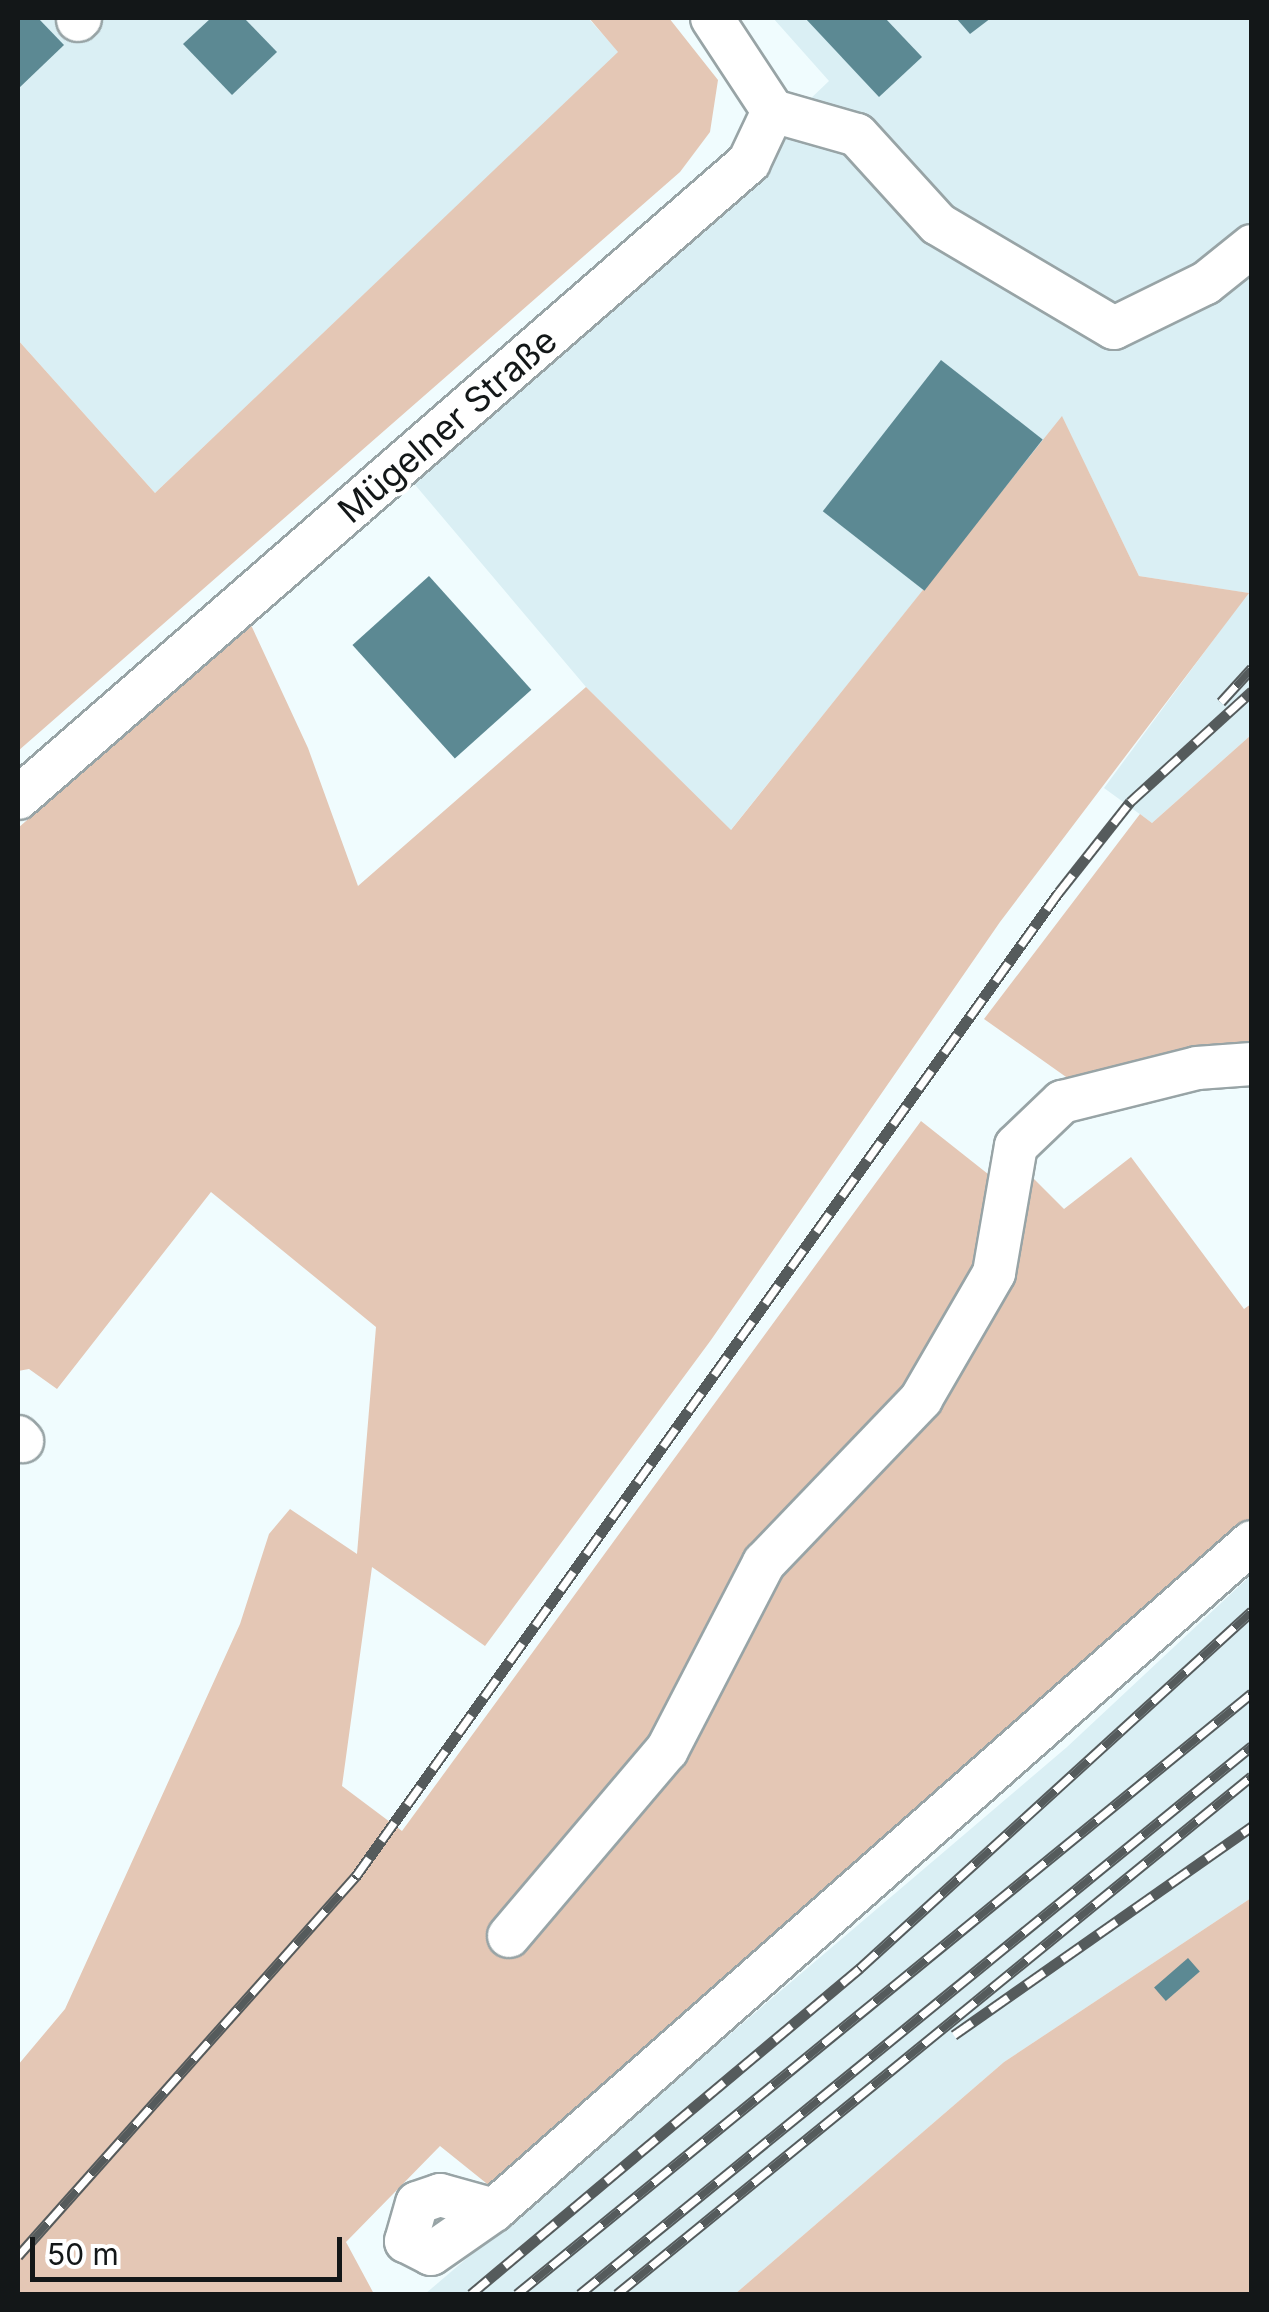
<!DOCTYPE html>
<meta charset="utf-8">
<style>
body{margin:0}
#map{position:relative;width:1269px;height:2312px;overflow:hidden;background:#f0fcfe;font-family:Inter,sans-serif}
div>[style]{position:absolute}
.built>*{inset:0;background:#daeff4}
.green>*{inset:0;background:#e4c7b5}
.building>*{inset:0;background:#5c8993;transform-origin:0 0}
.roads{filter:drop-shadow(2px 0 #98a4a6) drop-shadow(-2px 0 #98a4a6) drop-shadow(0 2px #98a4a6) drop-shadow(0 -2px #98a4a6)}
.minor>*{height:42px;margin:-21px;padding:0 21px;transform-origin:21px;border-radius:21px;background:#fff}
.rail>*{height:11px;margin-top:-5.5px;transform-origin:0;background:repeating-linear-gradient(90deg,#fff 0 22px,#555b5c 0 44px);box-sizing:border-box;border-block:2px solid #555b5c}
span{translate:-50% -50%;white-space:nowrap;text-align:center;line-height:1.15;-webkit-text-stroke:8px #fff;paint-order:stroke}
.street-label{font-size:35px;color:#131718}
.frame{position:absolute;inset:0;border:20px solid #131718;pointer-events:none}
.scale{position:absolute;left:30px;top:2237px;width:312px;height:45px;box-sizing:border-box;border:5px solid #131718;border-top:0;padding-left:12px;font-size:30px;line-height:35px;white-space:nowrap;color:#131718;-webkit-text-stroke:8px #fff;paint-order:stroke}
</style>
<div id="map">
<div class="built">
<div style="clip-path:polygon(18px 18px,588px 18px,619px 52px,155px 493px,18px 340px)"></div>
<div style="clip-path:polygon(773px 18px,1251px 18px,1251px 735px,1152px 823px,1104px 788px,1248px 593px,1139px 576px,1062px 417px,730px 831px,586px 687px,411px 480px,829px 81px)"></div>
<div style="clip-path:polygon(1251px 1575px,1251px 1898px,1004px 2062px,735px 2294px,425px 2294px,1067px 1747px)"></div>
</div>
<div class="green">
<div style="clip-path:polygon(589px 18px,669px 18px,718px 80px,710px 132px,680px 172px,18px 751px,18px 340px,155px 493px,618px 52px)"></div>
<div style="clip-path:polygon(1062px 416px,1139px 576px,1249px 593px,1000px 922px,711px 1340px,485px 1646px,372px 1567px,342px 1786px,402px 1831px,921px 1121px,1012px 1193px,1023px 1168px,1064px 1209px,1131px 1157px,1244px 1309px,1251px 1304px,1251px 1519px,945px 1804px,491px 2187px,440px 2146px,346px 2242px,374px 2294px,18px 2294px,18px 2065px,65px 2009px,240px 1624px,269px 1534px,290px 1509px,357px 1554px,376px 1327px,211px 1192px,57px 1389px,29px 1369px,18px 1371px,18px 828px,251px 625px,308px 748px,358px 886px,586px 687px,731px 830px)"></div>
<div style="clip-path:polygon(1251px 735px,1251px 1048px,1076px 1084px,984px 1019px,1140px 814px,1152px 823px)"></div>
<div style="clip-path:polygon(1251px 1898px,1251px 2294px,735px 2294px,1004px 2062px)"></div>
</div>
<div class="building">
<div style="clip-path:polygon(18px 18px,38px 18px,64px 45px,18px 89px)"></div>
<div style="clip-path:polygon(211px 18px,244px 18px,277px 52px,232px 95px,183px 44px)"></div>
<div style="clip-path:polygon(805px 18px,885px 18px,922px 57px,879px 97px)"></div>
<div style="clip-path:polygon(956px 18px,991px 18px,970px 34px)"></div>
<div style="left:941px;top:360px;width:129px;height:192px;rotate:38deg"></div>
<div style="left:429px;top:576px;width:153px;height:103px;rotate:48deg"></div>
<div style="left:1188px;top:1958px;width:18px;height:45px;rotate:49deg"></div>
</div>
<div class="roads">
<div class="minor">
<div style="left:78px;top:20px;width:3px;rotate:-45deg"></div>
<div style="left:773px;top:111px;width:87px;rotate:15.9deg"></div>
<div style="left:857px;top:135px;width:120px;rotate:47.7deg"></div>
<div style="left:938px;top:224px;width:204px;rotate:30.6deg"></div>
<div style="left:1114px;top:328px;width:102px;rotate:-26.1deg"></div>
<div style="left:1206px;top:283px;width:59px;rotate:-38.8deg"></div>
<div style="left:18px;top:798px;width:969px;rotate:-41.02deg"></div>
<div style="left:749px;top:162px;width:56px;rotate:-64.8deg"></div>
<div style="left:773px;top:111px;width:111px;rotate:-123.3deg"></div>
<div style="left:18px;top:1437px;width:6px;rotate:45deg"></div>
<div style="left:509px;top:1936px;width:244px;rotate:-49.7deg"></div>
<div style="left:667px;top:1750px;width:211px;rotate:-62.6deg"></div>
<div style="left:764px;top:1563px;width:227px;rotate:-46.2deg"></div>
<div style="left:921px;top:1399px;width:146px;rotate:-59.9deg"></div>
<div style="left:994px;top:1273px;width:129px;rotate:-80.2deg"></div>
<div style="left:1016px;top:1146px;width:64px;rotate:-43.7deg"></div>
<div style="left:1062px;top:1102px;width:139px;rotate:-14.1deg"></div>
<div style="left:1197px;top:1068px;width:55px;rotate:-4.2deg"></div>
<div style="left:494px;top:2210px;width:56px;rotate:-164.5deg"></div>
<div style="left:440px;top:2195px;width:24px;rotate:161deg"></div>
<div style="left:417px;top:2203px;width:40px;rotate:106deg"></div>
<div style="left:406px;top:2241px;width:28px;rotate:27deg"></div>
<div style="left:431px;top:2254px;width:77px;rotate:-34.9deg"></div>
<div style="left:494px;top:2210px;width:1010px;rotate:-41.39deg"></div>
</div>
</div>
<div class="rail">
<div style="left:1221px;top:702px;width:46px;rotate:-47.6deg"></div>
<div style="left:954px;top:2035px;width:364px;rotate:-35deg"></div>
<div style="left:18px;top:2256px;width:509px;rotate:-48.35deg"></div>
<div style="left:356px;top:1876px;width:1209px;rotate:-54.46deg"></div>
<div style="left:1059px;top:892px;width:115px;rotate:-51.7deg"></div>
<div style="left:1130px;top:802px;width:165px;rotate:-42.3deg"></div>
<div style="left:471px;top:2294px;width:508px;rotate:-39.96deg"></div>
<div style="left:860px;top:1968px;width:530px;rotate:-42.32deg"></div>
<div style="left:517px;top:2294px;width:949px;rotate:-39.27deg"></div>
<div style="left:580px;top:2294px;width:867px;rotate:-39.2deg"></div>
<div style="left:617px;top:2294px;width:819px;rotate:-39.21deg"></div>
</div>
<div class="street-label">
<span style="left:447px;top:425px;rotate:-41deg">Mügelner Straße</span>
</div>
<div class="frame"></div>
<div class="scale">50 m</div>
</div>
